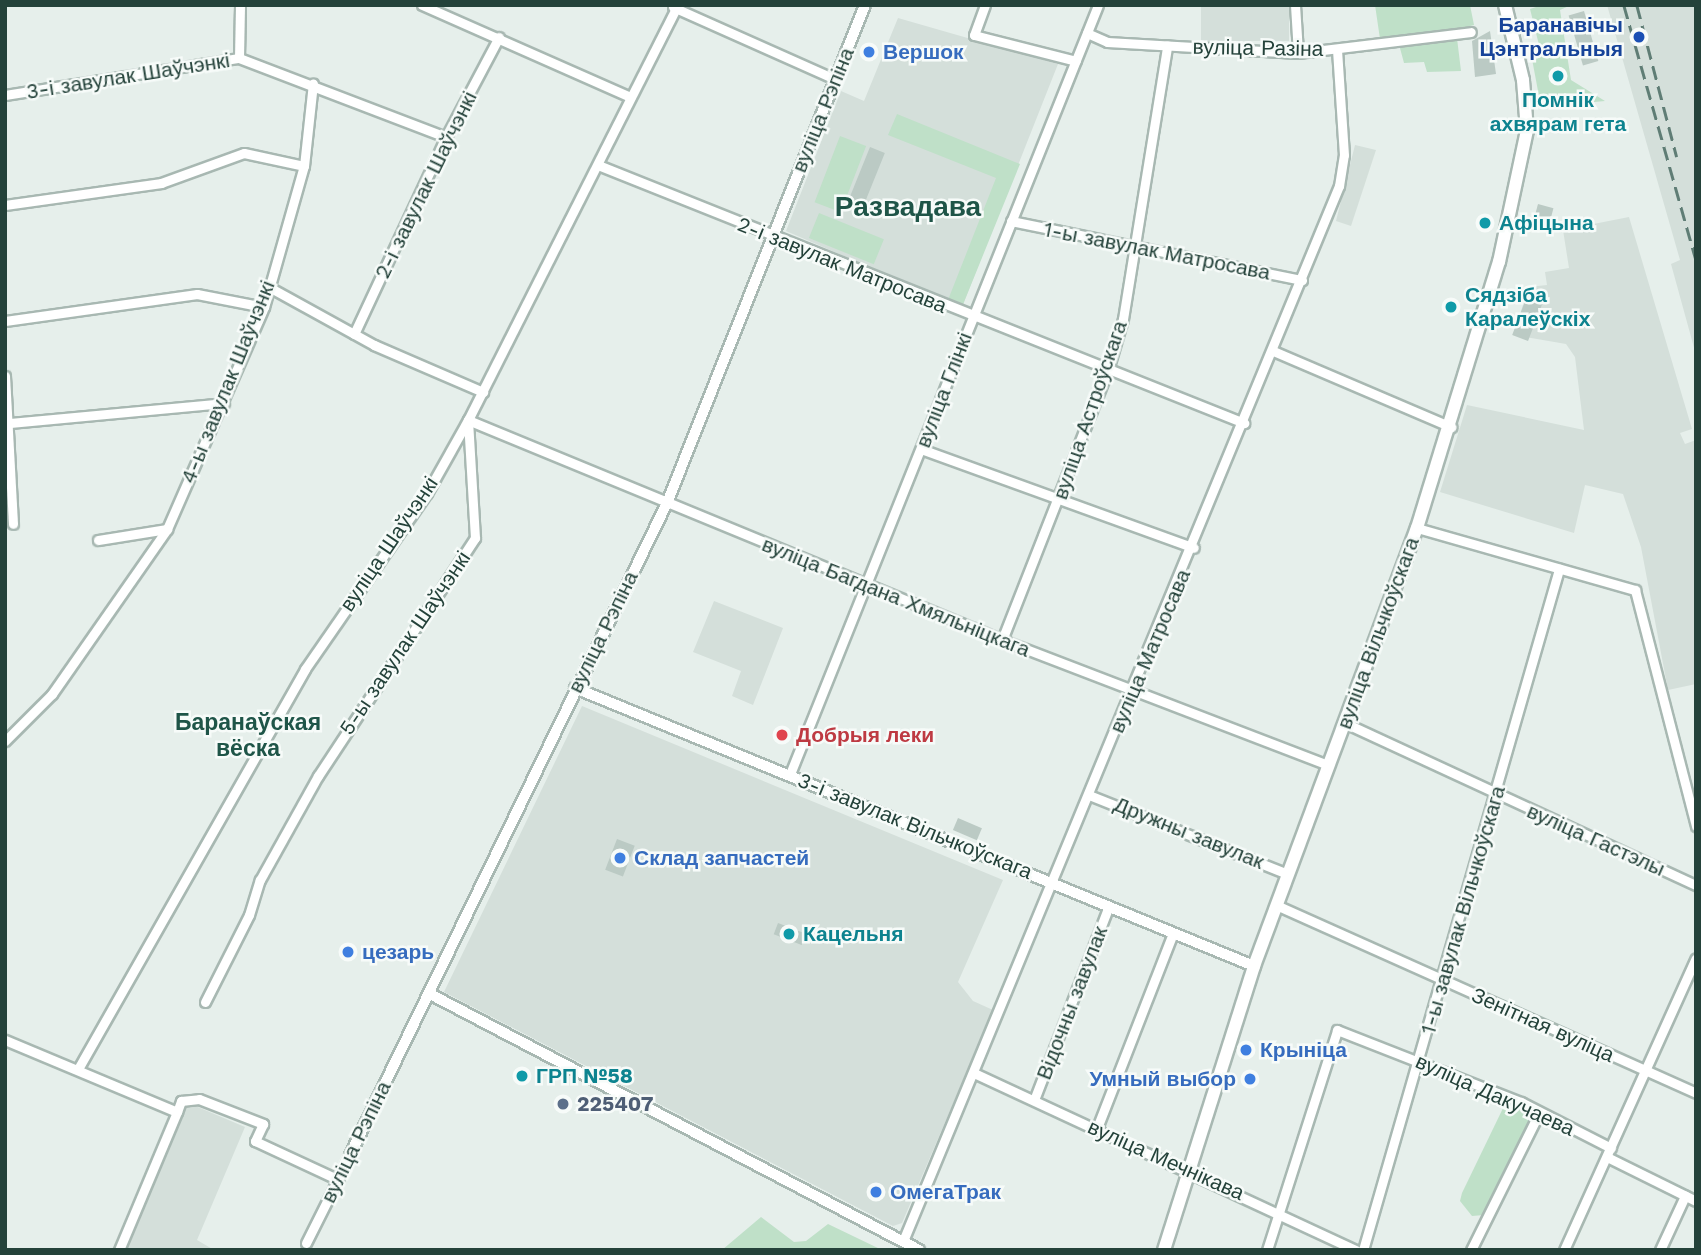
<!DOCTYPE html>
<meta charset="utf-8">
<style>
body{margin:0}
#map{position:relative;width:1701px;height:1255px;overflow:hidden;background:#e6efeb;font-family:"Work Sans",sans-serif}
div>[style]{position:absolute}
.built>*{inset:0;background:#d4dfda;transform-origin:0 0}
.green>*{inset:0;background:#bfe0c8;transform-origin:0 0}
.building>*{inset:0;background:#bbcac4;transform-origin:0 0}
.roads{filter:drop-shadow(2px 0 #a8b8b2) drop-shadow(-2px 0 #a8b8b2) drop-shadow(0 2px #a8b8b2) drop-shadow(0 -2px #a8b8b2)}
.minor>*{height:9px;margin:-4.5px;padding:0 4.5px;transform-origin:4.5px;border-radius:4.5px;background:#fff}
.tertiary>*{height:10px;margin:-5px;padding:0 5px;transform-origin:5px;border-radius:5px;background:#fff}
.secondary>*{height:12px;margin:-6px;padding:0 6px;transform-origin:6px;border-radius:6px;background:#fff}
.rail>*{height:2.5px;margin-top:-1.25px;transform-origin:0;background:repeating-linear-gradient(90deg,#5f7d75 0 14px,transparent 0 21px)}
.dots>*{width:19px;height:19px;translate:-50% -50%;box-sizing:border-box;border:4px solid #f7fbf9;border-radius:50%}
span{translate:-50% -50%;white-space:nowrap;text-align:center;line-height:1.15;-webkit-text-stroke:5px #f7fbf9;paint-order:stroke}
.transit-label{font-size:21px;color:#164399;font-weight:700}
.right{translate:-100% -50%;text-align:right}
.street-label{font-size:21px;color:#24423a}
.shop-label{font-size:21px;color:#366cbe;font-weight:700}
.left{translate:0 -50%;text-align:left}
.culture-label{font-size:21px;color:#0d838f;font-weight:700}
.health-label{font-size:21px;color:#be3a42;font-weight:700}
.service-label{font-size:21px;color:#4e5e75;font-weight:700}
.neighbourhood-label{font-size:23px;color:#1f5548;font-weight:700}
.district-label{font-size:28px;color:#1f5548;font-weight:700}
.frame{position:absolute;inset:0;border:7px solid #24423a;pointer-events:none}
</style>
<div id="map">
<div class="built">
<div style="left:1201px;top:5px;width:88px;height:36px"></div>
<div style="clip-path:polygon(1607px 5px,1696px 5px,1696px 355px,1671px 264px,1680px 260px)"></div>
<div style="clip-path:polygon(898px 18px,1058px 64px,962px 307px,786px 231px,841px 91px,864px 101px)"></div>
<div style="clip-path:polygon(1355px 145px,1376px 150px,1351px 226px,1336px 221px)"></div>
<div style="clip-path:polygon(1629px 217px,1692px 429px,1680px 433px,1685px 444px,1696px 440px,1696px 684px,1668px 690px,1641px 547px,1623px 494px,1585px 485px,1574px 533px,1440px 492px,1467px 405px,1584px 430px,1575px 357px,1566px 344px,1513px 335px,1529px 287px,1547px 285px,1545px 272px,1569px 268px,1563px 230px)"></div>
<div style="clip-path:polygon(714px 601px,783px 628px,753px 705px,732px 696px,741px 671px,693px 652px)"></div>
<div style="clip-path:polygon(582px 706px,1003px 880px,958px 982px,973px 1001px,993px 1010px,902px 1223px,893px 1226px,444px 992px)"></div>
<div style="clip-path:polygon(186px 1102px,245px 1127px,197px 1240px,214px 1250px,124px 1250px)"></div>
</div>
<div class="green">
<div style="clip-path:polygon(1375px 5px,1470px 5px,1474px 25px,1456px 30px,1461px 71px,1427px 72px,1424px 62px,1404px 63px,1397px 37px,1380px 39px)"></div>
<div style="clip-path:polygon(1542px 5px,1571px 5px,1560px 10px,1571px 80px,1605px 101px,1541px 107px,1532px 59px,1541px 53px,1530px 9px)"></div>
<div style="clip-path:polygon(897px 114px,1020px 164px,962px 307px,948px 300px,996px 178px,888px 135px)"></div>
<div style="left:840px;top:136px;width:28px;height:71px;rotate:21deg"></div>
<div style="left:819px;top:213px;width:70px;height:27px;rotate:22deg"></div>
<div style="clip-path:polygon(1506px 1102px,1524px 1108px,1530px 1120px,1484px 1215px,1472px 1216px,1460px 1201px,1462px 1193px)"></div>
<div style="clip-path:polygon(761px 1217px,794px 1242px,806px 1241px,828px 1224px,882px 1250px,722px 1250px)"></div>
</div>
<div class="building">
<div style="left:1584px;top:11px;width:52px;height:16px;rotate:74deg"></div>
<div style="clip-path:polygon(1490px 31px,1496px 74px,1475px 77px,1472px 41px)"></div>
<div style="left:870px;top:147px;width:16px;height:59px;rotate:22deg"></div>
<div style="left:1538px;top:204px;width:16px;height:22px;rotate:15deg"></div>
<div style="left:1529px;top:291px;width:17px;height:47px;rotate:21deg"></div>
<div style="left:958px;top:818px;width:26px;height:13px;rotate:23deg"></div>
<div style="left:617px;top:839px;width:19px;height:33px;rotate:21deg"></div>
<div style="left:778px;top:923px;width:30px;height:12px;rotate:21deg"></div>
</div>
<div class="roads">
<div class="minor">
<div style="left:422px;top:5px;width:228px;rotate:23.8deg"></div>
<div style="left:985px;top:5px;width:32px;rotate:110deg"></div>
<div style="left:974px;top:35px;width:105px;rotate:14.3deg"></div>
<div style="left:1295px;top:5px;width:48px;rotate:86.4deg"></div>
<div style="left:673px;top:7px;width:177px;rotate:24deg"></div>
<div style="left:1087px;top:33px;width:22px;rotate:24deg"></div>
<div style="left:1107px;top:42px;width:191px;rotate:3.3deg"></div>
<div style="left:1298px;top:53px;width:174px;rotate:-6.9deg"></div>
<div style="left:239px;top:58px;width:53px;rotate:-88.9deg"></div>
<div style="left:5px;top:95px;width:237px;rotate:-9deg"></div>
<div style="left:239px;top:58px;width:222px;rotate:20.9deg"></div>
<div style="left:598px;top:165px;width:696px;rotate:21.77deg"></div>
<div style="left:5px;top:205px;width:158px;rotate:-8deg"></div>
<div style="left:161px;top:183px;width:88px;rotate:-19.9deg"></div>
<div style="left:244px;top:153px;width:61px;rotate:12.2deg"></div>
<div style="left:1011px;top:221px;width:297px;rotate:11.5deg"></div>
<div style="left:269px;top:287px;width:120px;rotate:28.9deg"></div>
<div style="left:374px;top:345px;width:119px;rotate:23.3deg"></div>
<div style="left:5px;top:321px;width:194px;rotate:-8deg"></div>
<div style="left:197px;top:294px;width:68px;rotate:11deg"></div>
<div style="left:354px;top:334px;width:217px;rotate:-65deg"></div>
<div style="left:446px;top:137px;width:113px;rotate:-62.1deg"></div>
<div style="left:1273px;top:351px;width:194px;rotate:23.1deg"></div>
<div style="left:5px;top:376px;width:148px;rotate:86.9deg"></div>
<div style="left:9px;top:423px;width:216px;rotate:-5.3deg"></div>
<div style="left:921px;top:449px;width:290px;rotate:19.9deg"></div>
<div style="left:1417px;top:528px;width:227px;rotate:15.9deg"></div>
<div style="left:1635px;top:590px;width:244px;rotate:75.5deg"></div>
<div style="left:98px;top:540px;width:70px;rotate:-9.1deg"></div>
<div style="left:167px;top:529px;width:242px;rotate:-66.4deg"></div>
<div style="left:264px;top:307px;width:147px;rotate:-74.2deg"></div>
<div style="left:304px;top:166px;width:83px;rotate:-83.8deg"></div>
<div style="left:1002px;top:640px;width:290px;rotate:-68.6deg"></div>
<div style="left:1108px;top:370px;width:53px;rotate:-73.6deg"></div>
<div style="left:1123px;top:319px;width:277px;rotate:-80.8deg"></div>
<div style="left:1345px;top:723px;width:387px;rotate:24.8deg"></div>
<div style="left:5px;top:741px;width:66px;rotate:-45deg"></div>
<div style="left:52px;top:694px;width:201px;rotate:-55.1deg"></div>
<div style="left:790px;top:774px;width:828px;rotate:-68.17deg"></div>
<div style="left:1089px;top:795px;width:214px;rotate:21.7deg"></div>
<div style="left:1276px;top:905px;width:460px;rotate:24.1deg"></div>
<div style="left:205px;top:1002px;width:97px;rotate:-63.2deg"></div>
<div style="left:249px;top:915px;width:37px;rotate:-73deg"></div>
<div style="left:260px;top:880px;width:119px;rotate:-60.9deg"></div>
<div style="left:318px;top:776px;width:285px;rotate:-56.6deg"></div>
<div style="left:475px;top:538px;width:118px;rotate:-93.4deg"></div>
<div style="left:468px;top:420px;width:581px;rotate:22.37deg"></div>
<div style="left:1005px;top:641px;width:346px;rotate:21deg"></div>
<div style="left:5px;top:1040px;width:186px;rotate:22.7deg"></div>
<div style="left:177px;top:1112px;width:150px;rotate:112.8deg"></div>
<div style="left:78px;top:1069px;width:460px;rotate:-60.4deg"></div>
<div style="left:305px;top:669px;width:214px;rotate:-55.3deg"></div>
<div style="left:427px;top:493px;width:84px;rotate:-60.7deg"></div>
<div style="left:468px;top:420px;width:465px;rotate:-63.2deg"></div>
<div style="left:974px;top:1073px;width:421px;rotate:24.9deg"></div>
<div style="left:1034px;top:1100px;width:208px;rotate:-68.9deg"></div>
<div style="left:177px;top:1112px;width:12px;rotate:-70deg"></div>
<div style="left:181px;top:1101px;width:18px;rotate:-6deg"></div>
<div style="left:199px;top:1099px;width:69px;rotate:21.3deg"></div>
<div style="left:263px;top:1124px;width:19px;rotate:115deg"></div>
<div style="left:255px;top:1141px;width:90px;rotate:24.9deg"></div>
<div style="left:1097px;top:1128px;width:209px;rotate:-68.7deg"></div>
<div style="left:1607px;top:1157px;width:99px;rotate:26.3deg"></div>
<div style="left:903px;top:1241px;width:1142px;rotate:-67.55deg"></div>
<div style="left:1339px;top:186px;width:31px;rotate:-81deg"></div>
<div style="left:1344px;top:155px;width:106px;rotate:-93.8deg"></div>
<div style="left:306px;top:1243px;width:98px;rotate:-63.4deg"></div>
<div style="left:1267px;top:1250px;width:231px;rotate:-72.3deg"></div>
<div style="left:1337px;top:1030px;width:198px;rotate:21.4deg"></div>
<div style="left:1521px;top:1102px;width:101px;rotate:27.1deg"></div>
<div style="left:1363px;top:1250px;width:709px;rotate:-73.94deg"></div>
<div style="left:1471px;top:1250px;width:151px;rotate:-63.6deg"></div>
<div style="left:1564px;top:1250px;width:320px;rotate:-65.7deg"></div>
<div style="left:1660px;top:1250px;width:60px;rotate:-65.2deg"></div>
</div>
<div class="tertiary">
<div style="left:575px;top:688px;width:734px;rotate:22.27deg"></div>
<div style="left:430px;top:994px;width:552px;rotate:27.63deg"></div>
<div style="left:350px;top:1155px;width:725px;rotate:-64.07deg"></div>
<div style="left:667px;top:503px;width:536px;rotate:-68.32deg"></div>
</div>
<div class="secondary">
<div style="left:1164px;top:1250px;width:298px;rotate:-72.4deg"></div>
<div style="left:1254px;top:966px;width:467px;rotate:-69.6deg"></div>
<div style="left:1417px;top:528px;width:278px;rotate:-72.9deg"></div>
<div style="left:1499px;top:262px;width:135px;rotate:-78deg"></div>
<div style="left:1527px;top:130px;width:50px;rotate:-94.6deg"></div>
<div style="left:1523px;top:80px;width:77px;rotate:-103.5deg"></div>
</div>
</div>
<div class="rail">
<div style="left:1624px;top:5px;width:265px;rotate:74.2deg"></div>
<div style="left:1637px;top:5px;width:157px;rotate:75.3deg"></div>
</div>
<div class="dots">
<div style="left:1639px;top:37px;background:#1a4fb4"></div>
<div style="left:869px;top:52px;background:#3f7fe0"></div>
<div style="left:1558px;top:76px;background:#0f9aa8"></div>
<div style="left:1485px;top:223px;background:#0f9aa8"></div>
<div style="left:1451px;top:307px;background:#0f9aa8"></div>
<div style="left:782px;top:735px;background:#e0444e"></div>
<div style="left:620px;top:858px;background:#3f7fe0"></div>
<div style="left:789px;top:934px;background:#0f9aa8"></div>
<div style="left:348px;top:952px;background:#3f7fe0"></div>
<div style="left:1246px;top:1050px;background:#3f7fe0"></div>
<div style="left:522px;top:1076px;background:#0f9aa8"></div>
<div style="left:1250px;top:1079px;background:#3f7fe0"></div>
<div style="left:563px;top:1104px;background:#5c6f8a"></div>
<div style="left:876px;top:1192px;background:#3f7fe0"></div>
</div>
<div class="transit-label">
<span class="right" style="left:1623px;top:37px">Баранавічы<br>Цэнтральныя</span>
</div>
<div class="street-label">
<span style="left:1258px;top:48px;rotate:1deg">вуліца Разіна</span>
<span style="left:128px;top:76px;rotate:-9deg">3-і завулак Шаўчэнкі</span>
<span style="left:823px;top:110px;rotate:-68deg">вуліца Рэпіна</span>
<span style="left:426px;top:185px;rotate:-64deg">2-і завулак Шаўчэнкі</span>
<span style="left:1157px;top:251px;rotate:11deg">1-ы завулак Матросава</span>
<span style="left:842px;top:265px;rotate:22deg">2-і завулак Матросава</span>
<span style="left:228px;top:382px;rotate:-68deg">4-ы завулак Шаўчэнкі</span>
<span style="left:944px;top:390px;rotate:-69deg">вуліца Глінкі</span>
<span style="left:1090px;top:410px;rotate:-71deg">вуліца Астроўскага</span>
<span style="left:389px;top:544px;rotate:-56deg">вуліца Шаўчэнкі</span>
<span style="left:896px;top:597px;rotate:22deg">вуліца Багдана Хмяльніцкага</span>
<span style="left:603px;top:632px;rotate:-64deg">вуліца Рэпіна</span>
<span style="left:1378px;top:633px;rotate:-70deg">вуліца Вільчкоўскага</span>
<span style="left:405px;top:643px;rotate:-56deg">5-ы завулак Шаўчэнкі</span>
<span style="left:1150px;top:651px;rotate:-67deg">вуліца Матросава</span>
<span style="left:915px;top:826px;rotate:22deg">3-і завулак Вільчкоўскага</span>
<span style="left:1189px;top:833px;rotate:22deg">Дружны завулак</span>
<span style="left:1596px;top:840px;rotate:24deg">вуліца Гастэлы</span>
<span style="left:1463px;top:910px;rotate:-74deg">1-ы завулак Вільчкоўскага</span>
<span style="left:1072px;top:1003px;rotate:-69deg">Відочны завулак</span>
<span style="left:1543px;top:1025px;rotate:24deg">Зенітная вуліца</span>
<span style="left:1495px;top:1095px;rotate:24deg">вуліца Дакучаева</span>
<span style="left:356px;top:1142px;rotate:-64deg">вуліца Рэпіна</span>
<span style="left:1166px;top:1160px;rotate:24deg">вуліца Мечнікава</span>
</div>
<div class="shop-label">
<span class="left" style="left:883px;top:52px">Вершок</span>
<span class="left" style="left:634px;top:858px">Склад запчастей</span>
<span class="left" style="left:362px;top:952px">цезарь</span>
<span class="left" style="left:1260px;top:1050px">Крыніца</span>
<span class="right" style="left:1236px;top:1079px">Умный выбор</span>
<span class="left" style="left:890px;top:1192px">ОмегаТрак</span>
</div>
<div class="culture-label">
<span style="left:1558px;top:112px">Помнік<br>ахвярам гета</span>
<span class="left" style="left:1499px;top:223px">Афіцына</span>
<span class="left" style="left:1465px;top:307px">Сядзіба<br>Каралеўскіх</span>
<span class="left" style="left:803px;top:934px">Кацельня</span>
<span class="left" style="left:536px;top:1076px">ГРП №58</span>
</div>
<div class="health-label">
<span class="left" style="left:796px;top:735px">Добрыя леки</span>
</div>
<div class="service-label">
<span class="left" style="left:577px;top:1104px">225407</span>
</div>
<div class="neighbourhood-label">
<span style="left:248px;top:736px">Баранаўская<br>вёска</span>
</div>
<div class="district-label">
<span style="left:908px;top:207px">Развадава</span>
</div>
<div class="frame"></div>
</div>
